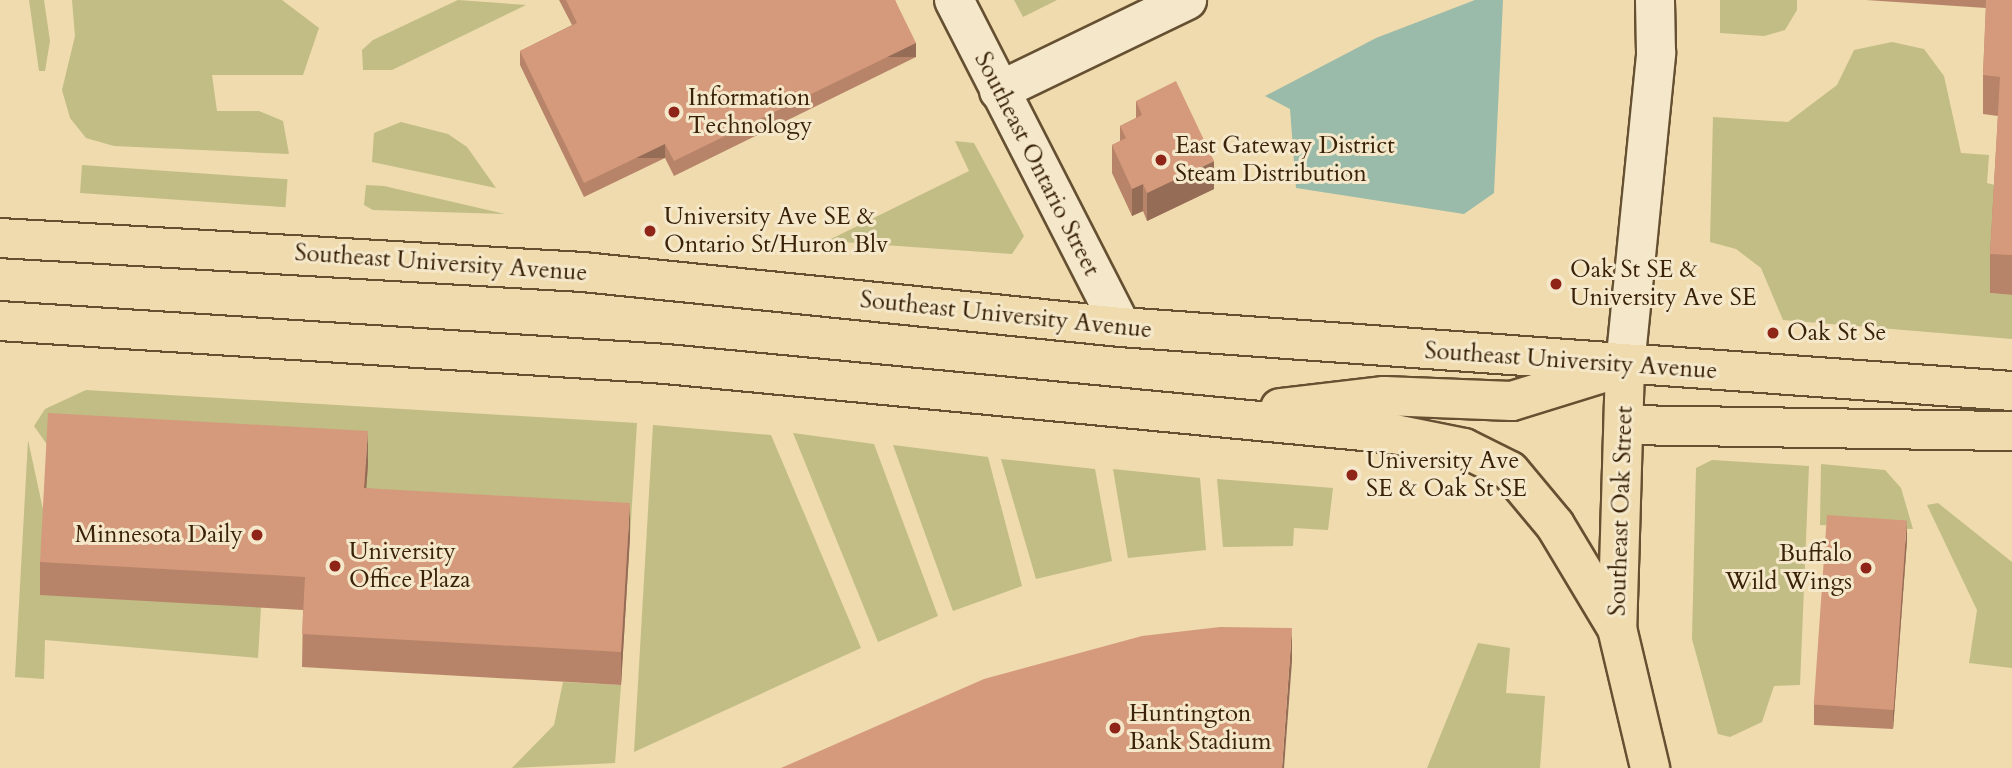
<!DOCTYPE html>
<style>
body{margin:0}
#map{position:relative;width:2012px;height:768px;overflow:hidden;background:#efdbae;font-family:Cardo,serif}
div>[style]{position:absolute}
.green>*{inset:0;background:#c1bd85;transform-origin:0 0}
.water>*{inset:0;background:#9abba9}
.roads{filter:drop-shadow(2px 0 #665032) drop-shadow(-2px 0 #665032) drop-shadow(0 2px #665032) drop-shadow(0 -2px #665032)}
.minor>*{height:38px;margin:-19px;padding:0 19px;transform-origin:19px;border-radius:19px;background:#f5e8ca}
.major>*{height:38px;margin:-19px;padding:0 19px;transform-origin:19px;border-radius:19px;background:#efdbae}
.wall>*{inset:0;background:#b7846a}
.shaded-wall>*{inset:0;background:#956c56;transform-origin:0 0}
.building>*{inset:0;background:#d59a7b;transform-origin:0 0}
.dots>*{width:19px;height:19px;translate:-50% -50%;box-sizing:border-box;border:4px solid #f5e8ca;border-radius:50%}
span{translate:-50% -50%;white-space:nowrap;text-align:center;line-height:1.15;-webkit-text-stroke:6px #f5e8ca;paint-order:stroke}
.poi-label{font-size:24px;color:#392208}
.left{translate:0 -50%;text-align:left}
.right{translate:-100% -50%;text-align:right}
.street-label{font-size:24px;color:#392208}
</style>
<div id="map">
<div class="green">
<div style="clip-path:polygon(29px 0,44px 0,50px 41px,45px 71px,39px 71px)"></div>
<div style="clip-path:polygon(72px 0,282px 0,319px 28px,303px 75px,212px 75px,217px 111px,259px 111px,283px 121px,289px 154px,114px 146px,86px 138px,70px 118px,62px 90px,75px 36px)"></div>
<div style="clip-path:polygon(458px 0,526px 5px,392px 70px,363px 70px,362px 50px,373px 40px)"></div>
<div style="clip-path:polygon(1014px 0,1057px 0,1023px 17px)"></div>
<div style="clip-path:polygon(1720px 0,1797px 0,1797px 10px,1785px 30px,1764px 36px,1720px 33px)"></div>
<div style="clip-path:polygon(1892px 42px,1924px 49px,1944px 76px,1961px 153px,1989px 155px,1987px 183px,1999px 186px,1990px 293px,2012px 295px,2012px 339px,1783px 320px,1761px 268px,1736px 249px,1710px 242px,1713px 117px,1788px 122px,1837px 85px,1854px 50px)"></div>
<div style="clip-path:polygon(401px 122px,448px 134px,467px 147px,496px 188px,372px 162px,374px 133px)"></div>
<div style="clip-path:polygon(955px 141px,974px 143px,1024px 236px,1012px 254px,827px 241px,969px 171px)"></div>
<div style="left:82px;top:165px;width:206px;height:28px;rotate:4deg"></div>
<div style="clip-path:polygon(366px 185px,384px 186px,505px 214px,373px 210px,364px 205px)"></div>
<div style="clip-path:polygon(86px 390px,637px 423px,630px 537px,364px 521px,48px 446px,34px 426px,45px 409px)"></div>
<div style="clip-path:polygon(653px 425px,771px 435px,861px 648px,634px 752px)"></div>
<div style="clip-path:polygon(793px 433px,874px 444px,938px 616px,878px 642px)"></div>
<div style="clip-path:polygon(28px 440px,44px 514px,261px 607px,258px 658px,45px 640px,44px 679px,15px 677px)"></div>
<div style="clip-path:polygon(893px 445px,988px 457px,1022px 586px,953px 611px)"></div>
<div style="clip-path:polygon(1001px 459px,1095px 469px,1112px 561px,1036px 579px)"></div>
<div style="clip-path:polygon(1712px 460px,1809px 466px,1800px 685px,1774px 686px,1762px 722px,1730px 737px,1718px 734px,1692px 639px,1696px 468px)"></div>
<div style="clip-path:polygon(1821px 464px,1885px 470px,1901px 488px,1913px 529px,1820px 525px)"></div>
<div style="clip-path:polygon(1113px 469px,1200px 478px,1206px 550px,1128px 558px)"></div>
<div style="clip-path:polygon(1217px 479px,1333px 488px,1328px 530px,1294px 528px,1293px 546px,1223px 547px)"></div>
<div style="clip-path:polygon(1938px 503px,2012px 562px,2012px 668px,1969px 663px,1977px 610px,1927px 505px)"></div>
<div style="clip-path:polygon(1478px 643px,1510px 648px,1506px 693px,1545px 696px,1540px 768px,1427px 768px)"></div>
<div style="clip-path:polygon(563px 682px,621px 685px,615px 763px,512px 768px,554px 725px)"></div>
</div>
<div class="water">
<div style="clip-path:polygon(1475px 0,1503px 0,1494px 193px,1464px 214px,1296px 188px,1290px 109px,1265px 96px,1376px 38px)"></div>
</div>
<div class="roads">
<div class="minor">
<div style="left:954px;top:0;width:367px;rotate:62.9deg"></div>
<div style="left:999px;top:91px;width:209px;rotate:-25.8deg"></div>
<div style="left:1625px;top:366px;width:315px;rotate:-84.3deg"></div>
<div style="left:1656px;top:53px;width:53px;rotate:-91.1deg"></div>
</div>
<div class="major">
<div style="left:0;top:238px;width:584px;rotate:3.34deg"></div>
<div style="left:583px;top:272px;width:541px;rotate:5.84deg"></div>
<div style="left:1121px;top:327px;width:893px;rotate:4.11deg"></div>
<div style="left:0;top:321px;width:667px;rotate:3.69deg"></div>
<div style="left:666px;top:364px;width:731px;rotate:5.49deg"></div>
<div style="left:1394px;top:434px;width:71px;rotate:11.3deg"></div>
<div style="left:1464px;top:448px;width:51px;rotate:26.6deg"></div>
<div style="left:1510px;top:471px;width:70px;rotate:50.2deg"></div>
<div style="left:1555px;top:525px;width:120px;rotate:59deg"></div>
<div style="left:1625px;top:366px;width:262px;rotate:91.7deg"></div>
<div style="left:1617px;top:628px;width:144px;rotate:76.7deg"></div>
<div style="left:1280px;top:408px;width:105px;rotate:-6.6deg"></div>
<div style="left:1384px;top:396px;width:128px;rotate:2.2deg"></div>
<div style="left:1512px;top:401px;width:98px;rotate:-17.1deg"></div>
<div style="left:1624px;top:425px;width:388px;rotate:0.9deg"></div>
</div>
</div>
<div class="wall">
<div style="clip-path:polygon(559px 0,895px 0,916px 57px,674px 176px,665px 158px,584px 197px,520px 65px,520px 51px,572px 25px)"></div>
<div style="clip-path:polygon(1866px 0,2012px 0,2012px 295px,1990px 293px,1990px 254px,1998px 116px,1983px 114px,1983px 75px,1986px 8px)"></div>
<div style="clip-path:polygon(1136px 101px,1214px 189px,1147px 221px,1143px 211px,1132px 216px,1112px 173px,1112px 145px,1120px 141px,1120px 126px,1136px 118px)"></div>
<div style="clip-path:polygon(368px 464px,366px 488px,630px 537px,621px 685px,302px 667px,303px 610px,40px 595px,40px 562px)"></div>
<div style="clip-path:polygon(1907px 540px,1893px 729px,1814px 725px,1814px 705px)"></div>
</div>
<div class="shaded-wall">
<div style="left:916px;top:43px;width:14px;height:269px;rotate:90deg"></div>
<div style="left:665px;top:144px;width:14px;height:90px;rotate:90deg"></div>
<div style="clip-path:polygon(1214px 161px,1214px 189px,1147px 221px,1147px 193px)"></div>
<div style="clip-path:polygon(1143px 184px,1143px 211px,1132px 216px,1132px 189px)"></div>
<div style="clip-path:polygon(368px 431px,368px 464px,364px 521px,364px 488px)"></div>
<div style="clip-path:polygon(630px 503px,630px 537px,621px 685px,621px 652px)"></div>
<div style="clip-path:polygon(1907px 520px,1907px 540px,1893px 729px,1893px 709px)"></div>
<div style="clip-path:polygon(1292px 628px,1292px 661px,1284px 768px,1282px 768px)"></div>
</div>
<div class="building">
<div style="clip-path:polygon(566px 0,895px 0,916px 43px,674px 161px,665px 144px,584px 183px,520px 51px,577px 23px)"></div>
<div style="clip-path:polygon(1986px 0,2012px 0,2012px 255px,1990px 254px,2000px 77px,1983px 75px)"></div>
<div style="clip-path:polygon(1176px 81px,1214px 161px,1147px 193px,1143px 184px,1132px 189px,1112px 145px,1126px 138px,1120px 126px,1142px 115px,1136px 101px)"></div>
<div style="clip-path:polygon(48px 413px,368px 431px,364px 488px,630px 503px,621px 652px,302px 634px,305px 577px,40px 562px)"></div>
<div style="left:1827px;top:515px;width:80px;height:190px;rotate:4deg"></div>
<div style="clip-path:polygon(1220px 627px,1292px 628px,1282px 768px,781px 768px,984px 679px,1142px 636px)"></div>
</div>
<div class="dots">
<div style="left:674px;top:112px;background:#8f2418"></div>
<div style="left:1161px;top:160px;background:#8f2418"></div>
<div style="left:650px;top:231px;background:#8f2418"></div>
<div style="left:1556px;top:284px;background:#8f2418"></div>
<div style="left:1773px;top:333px;background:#8f2418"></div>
<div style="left:1352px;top:475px;background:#8f2418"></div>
<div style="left:257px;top:535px;background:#8f2418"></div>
<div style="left:335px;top:566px;background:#8f2418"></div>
<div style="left:1866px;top:568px;background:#8f2418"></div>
<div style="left:1115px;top:728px;background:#8f2418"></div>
</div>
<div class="poi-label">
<span class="left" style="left:688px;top:112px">Information<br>Technology</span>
<span class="left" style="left:1175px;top:160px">East Gateway District<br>Steam Distribution</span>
<span class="left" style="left:664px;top:231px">University Ave SE &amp;<br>Ontario St/Huron Blv</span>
<span class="left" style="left:1570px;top:284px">Oak St SE &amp;<br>University Ave SE</span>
<span class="left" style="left:1787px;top:333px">Oak St Se</span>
<span class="left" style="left:1366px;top:475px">University Ave<br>SE &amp; Oak St SE</span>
<span class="right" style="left:243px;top:535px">Minnesota Daily</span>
<span class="left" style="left:349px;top:566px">University<br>Office Plaza</span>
<span class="right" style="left:1852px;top:568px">Buffalo<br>Wild Wings</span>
<span class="left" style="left:1129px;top:728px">Huntington<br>Bank Stadium</span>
</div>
<div class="street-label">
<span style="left:1037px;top:164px;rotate:63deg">Southeast Ontario Street</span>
<span style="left:441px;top:263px;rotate:4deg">Southeast University Avenue</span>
<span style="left:1006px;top:315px;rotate:6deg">Southeast University Avenue</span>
<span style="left:1571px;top:361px;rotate:4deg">Southeast University Avenue</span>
<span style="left:1621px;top:511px;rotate:-88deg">Southeast Oak Street</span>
</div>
</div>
